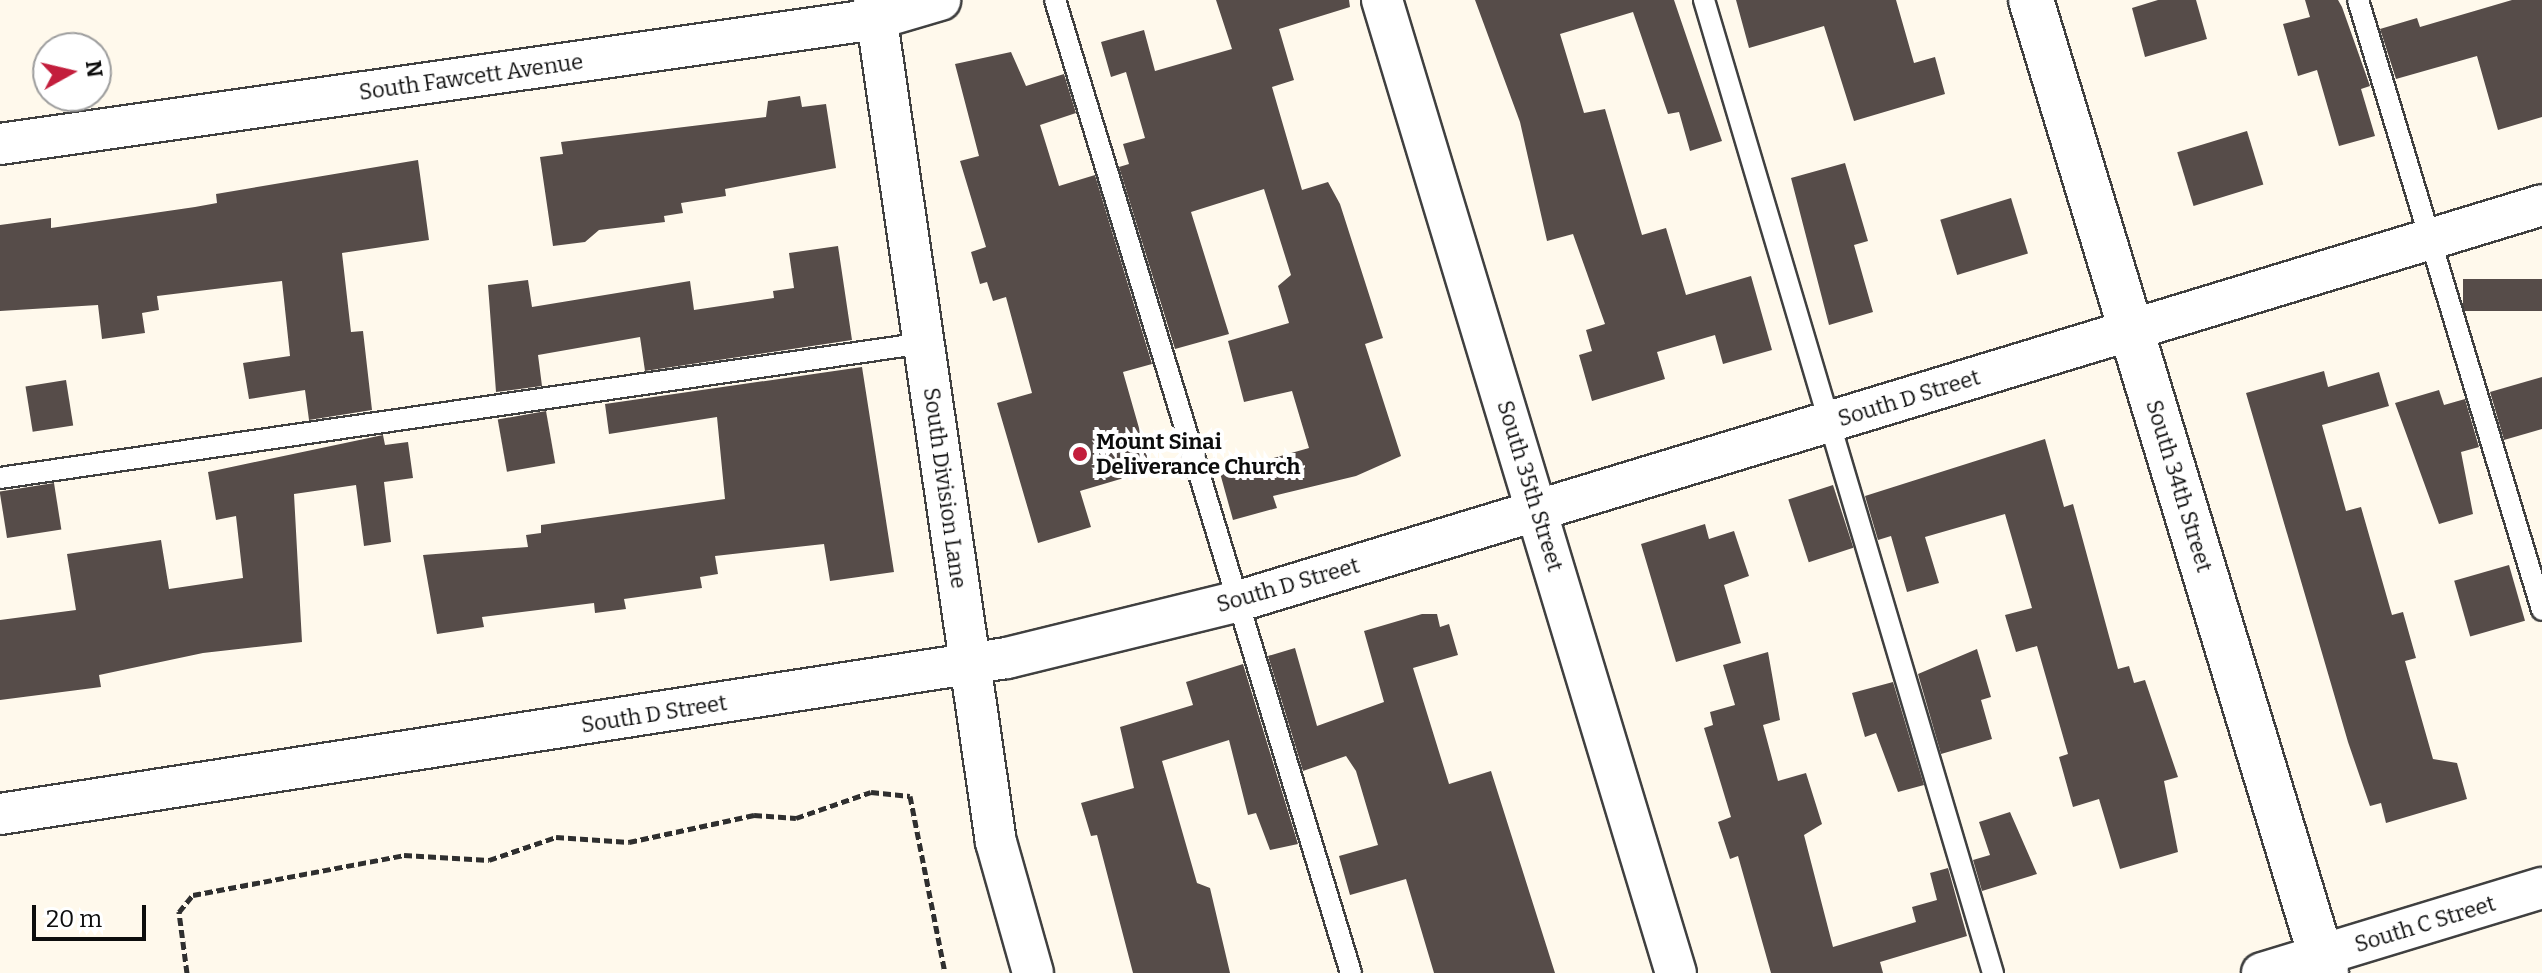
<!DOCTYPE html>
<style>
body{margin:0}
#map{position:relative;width:2542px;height:973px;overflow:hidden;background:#fff9ec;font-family:Bitter,serif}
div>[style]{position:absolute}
.building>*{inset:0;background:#564c49;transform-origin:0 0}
.path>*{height:5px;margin-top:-2.5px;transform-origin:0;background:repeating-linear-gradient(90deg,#2f2f2f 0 8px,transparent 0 12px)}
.roads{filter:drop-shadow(2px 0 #404040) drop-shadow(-2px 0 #404040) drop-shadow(0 2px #404040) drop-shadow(0 -2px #404040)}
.service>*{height:20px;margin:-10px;padding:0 10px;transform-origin:10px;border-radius:10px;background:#fff}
.minor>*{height:40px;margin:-20px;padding:0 20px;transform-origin:20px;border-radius:20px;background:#fff}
.tertiary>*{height:44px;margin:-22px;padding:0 22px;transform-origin:22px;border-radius:22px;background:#fff}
.dots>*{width:22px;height:22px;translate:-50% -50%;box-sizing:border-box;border:4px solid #fff;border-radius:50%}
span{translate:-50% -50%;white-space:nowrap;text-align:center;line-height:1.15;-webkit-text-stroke:8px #fff;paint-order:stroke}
.street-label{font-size:22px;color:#0d0d0d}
.poi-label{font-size:22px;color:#0d0d0d;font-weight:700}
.left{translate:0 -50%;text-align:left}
.north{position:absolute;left:32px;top:32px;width:80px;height:80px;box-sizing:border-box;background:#fff;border:2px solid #9e9e9e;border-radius:50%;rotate:82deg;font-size:22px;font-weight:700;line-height:32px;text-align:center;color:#0d0d0d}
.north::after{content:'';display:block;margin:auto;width:28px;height:36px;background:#c31e3c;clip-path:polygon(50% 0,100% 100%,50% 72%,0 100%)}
.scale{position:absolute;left:32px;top:905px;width:114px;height:36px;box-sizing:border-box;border:4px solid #0d0d0d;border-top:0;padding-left:10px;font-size:24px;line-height:28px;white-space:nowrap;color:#0d0d0d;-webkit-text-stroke:6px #fff;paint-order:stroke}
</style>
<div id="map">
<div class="building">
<div style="clip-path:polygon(1216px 0,1349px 0,1350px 7px,1279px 29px,1294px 80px,1272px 87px,1302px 190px,1328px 182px,1340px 204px,1383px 338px,1365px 344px,1401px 456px,1356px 476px,1273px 496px,1277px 508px,1233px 520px,1220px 473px,1309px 448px,1292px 391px,1244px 402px,1228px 341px,1289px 323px,1278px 286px,1291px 275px,1264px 189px,1191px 212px,1229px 334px,1175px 349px,1119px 167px,1129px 164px,1123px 144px,1145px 138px,1126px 72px,1111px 77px,1101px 42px,1144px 30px,1155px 71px,1232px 49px)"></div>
<div style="clip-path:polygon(1475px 0,1674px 0,1722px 141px,1690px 151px,1679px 112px,1668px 114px,1633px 12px,1560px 34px,1584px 113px,1605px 109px,1642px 235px,1666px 228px,1686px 295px,1751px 276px,1772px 350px,1723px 364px,1715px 335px,1657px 352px,1665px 379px,1592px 401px,1579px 355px,1592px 351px,1586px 330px,1605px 324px,1573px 234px,1547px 241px,1520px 122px)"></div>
<div style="clip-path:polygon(1736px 0,1896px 0,1914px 63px,1935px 57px,1945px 94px,1854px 121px,1824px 26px,1749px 48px)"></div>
<div style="clip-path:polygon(2158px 0,2196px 0,2207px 39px,2145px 57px,2132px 8px)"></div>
<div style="clip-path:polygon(2305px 0,2338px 0,2342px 7px,2370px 86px,2361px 89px,2375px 136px,2339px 146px,2317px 70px,2298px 76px,2283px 24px,2310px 17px)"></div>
<div style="clip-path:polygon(2512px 0,2542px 0,2542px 117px,2498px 130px,2477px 56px,2396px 79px,2380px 29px,2417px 18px,2420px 27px)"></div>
<div style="clip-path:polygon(1011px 52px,1026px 86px,1064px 74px,1076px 113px,1040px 125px,1059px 186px,1095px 175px,1152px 364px,1123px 372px,1151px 470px,1080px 491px,1091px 527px,1038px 543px,997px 403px,1032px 393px,1006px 297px,993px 301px,987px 282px,980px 284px,971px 252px,986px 247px,960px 161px,979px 156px,955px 64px)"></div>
<div style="clip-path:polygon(800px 96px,802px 107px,826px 104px,836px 168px,725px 189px,726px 196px,681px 203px,683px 213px,664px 216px,665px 222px,599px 230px,585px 242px,553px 246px,540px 157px,563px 154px,561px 142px,766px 117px,768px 101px)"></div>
<div style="left:2247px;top:131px;width:56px;height:73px;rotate:73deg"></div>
<div style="clip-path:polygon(418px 160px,429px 240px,342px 253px,351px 332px,363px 331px,372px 410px,309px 420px,305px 390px,249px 399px,243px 363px,290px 356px,282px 281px,157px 296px,159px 310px,142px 313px,145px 333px,102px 339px,98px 305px,0 311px,0 225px,51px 218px,51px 228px,195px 207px,217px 203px,216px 194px)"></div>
<div style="clip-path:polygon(1845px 163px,1868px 241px,1854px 245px,1873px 312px,1829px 325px,1791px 178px)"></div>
<div style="left:2011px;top:198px;width:58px;height:74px;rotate:73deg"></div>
<div style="clip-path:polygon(838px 246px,852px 340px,645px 371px,640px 337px,538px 355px,542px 386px,496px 392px,488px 285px,528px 280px,532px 307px,690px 281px,694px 310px,774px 298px,773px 291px,794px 288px,789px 253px)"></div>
<div style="left:2542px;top:279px;width:32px;height:79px;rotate:90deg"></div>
<div style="clip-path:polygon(862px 367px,894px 572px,830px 581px,824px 544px,715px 556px,718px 574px,700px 577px,702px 588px,624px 599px,626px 609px,595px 613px,594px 603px,482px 617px,484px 627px,437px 634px,423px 555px,528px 547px,526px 535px,541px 533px,541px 525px,725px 499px,717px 417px,609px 434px,605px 404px)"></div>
<div style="clip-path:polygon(2324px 371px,2328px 387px,2379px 372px,2389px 406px,2322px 425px,2346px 511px,2361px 507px,2392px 615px,2403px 612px,2416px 658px,2405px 661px,2433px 759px,2457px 763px,2467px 799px,2386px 823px,2381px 803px,2370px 806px,2348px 742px,2246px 393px)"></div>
<div style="clip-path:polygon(2542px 377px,2542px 429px,2504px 440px,2490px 392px)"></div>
<div style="left:66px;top:380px;width:46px;height:41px;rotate:81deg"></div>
<div style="clip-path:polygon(2439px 390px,2444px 405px,2465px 399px,2479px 447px,2461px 452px,2473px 514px,2439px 524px,2395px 403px)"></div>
<div style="left:546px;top:411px;width:53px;height:49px;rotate:80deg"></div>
<div style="clip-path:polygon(383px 435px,385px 445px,408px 442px,413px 478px,384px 482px,391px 542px,364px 546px,356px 485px,294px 494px,302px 642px,203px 653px,99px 675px,101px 687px,0 700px,0 620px,76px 610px,67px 554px,161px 540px,169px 589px,243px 578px,236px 516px,216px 520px,208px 472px)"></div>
<div style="clip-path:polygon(2045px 439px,2064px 507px,2073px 504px,2118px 669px,2129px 666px,2134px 683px,2145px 680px,2178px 777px,2164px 781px,2178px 852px,2120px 869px,2099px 799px,2073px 807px,2059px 757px,2068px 754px,2037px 646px,2016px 652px,2005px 615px,2032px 608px,2005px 514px,1925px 537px,1939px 583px,1907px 592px,1891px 536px,1878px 540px,1865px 496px)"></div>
<div style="left:54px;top:483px;width:47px;height:55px;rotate:81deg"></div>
<div style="left:1833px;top:485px;width:66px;height:47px;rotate:72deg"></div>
<div style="clip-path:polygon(1705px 524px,1709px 539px,1734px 531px,1749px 576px,1724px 585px,1741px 643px,1676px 662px,1641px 544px)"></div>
<div style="left:2509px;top:565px;width:58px;height:57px;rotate:74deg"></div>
<div style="clip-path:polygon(1422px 614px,1437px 614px,1440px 627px,1449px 624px,1458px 655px,1413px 668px,1449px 784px,1491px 771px,1555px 973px,1434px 973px,1406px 879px,1350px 895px,1339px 856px,1378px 845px,1356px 771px,1346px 756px,1303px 771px,1268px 656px,1295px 648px,1317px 726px,1384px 702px,1364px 631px)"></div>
<div style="clip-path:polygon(1977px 649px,1991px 697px,1981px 700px,1992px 739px,1941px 754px,1918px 674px)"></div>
<div style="clip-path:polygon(1768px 652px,1780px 720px,1763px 725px,1778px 781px,1806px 773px,1822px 824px,1804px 835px,1833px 947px,1916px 922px,1912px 907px,1937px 900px,1930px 873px,1948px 868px,1967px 936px,1880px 962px,1883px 973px,1771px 973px,1738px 856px,1730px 859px,1718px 822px,1731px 817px,1704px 728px,1713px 725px,1710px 712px,1735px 705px,1723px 665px)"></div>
<div style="clip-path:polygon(1243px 664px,1298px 844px,1270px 850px,1256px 813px,1248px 815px,1229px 740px,1162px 761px,1197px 883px,1210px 888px,1230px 973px,1133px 973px,1097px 835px,1091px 836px,1081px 803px,1134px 788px,1120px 727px,1193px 705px,1186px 682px)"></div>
<div style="clip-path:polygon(1893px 682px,1924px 785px,1898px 792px,1876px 733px,1865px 737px,1852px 693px)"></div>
<div style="clip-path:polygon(2010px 812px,2037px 874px,1982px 891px,1973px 860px,1990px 855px,1979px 822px)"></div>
</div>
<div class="path">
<div style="left:187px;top:973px;width:62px;rotate:-97.5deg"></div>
<div style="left:179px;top:912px;width:22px;rotate:-51deg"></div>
<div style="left:193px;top:895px;width:215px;rotate:-10.7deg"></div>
<div style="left:404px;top:855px;width:85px;rotate:3.4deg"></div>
<div style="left:489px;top:860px;width:71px;rotate:-18.9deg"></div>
<div style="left:556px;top:837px;width:73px;rotate:3.9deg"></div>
<div style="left:629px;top:842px;width:128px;rotate:-12.2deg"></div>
<div style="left:754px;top:815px;width:42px;rotate:4.1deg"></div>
<div style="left:796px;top:818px;width:79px;rotate:-19.1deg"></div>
<div style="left:871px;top:792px;width:39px;rotate:6deg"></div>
<div style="left:910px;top:796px;width:180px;rotate:78.8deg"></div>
</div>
<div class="roads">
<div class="service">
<div style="left:1055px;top:0;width:1017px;rotate:73.08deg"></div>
<div style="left:1704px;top:0;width:1015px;rotate:73.46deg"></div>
<div style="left:2358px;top:0;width:637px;rotate:73.21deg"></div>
<div style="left:0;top:478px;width:934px;rotate:-8.31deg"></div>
</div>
<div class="minor">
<div style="left:874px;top:0;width:851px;rotate:81.76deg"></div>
<div style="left:996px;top:842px;width:136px;rotate:74.2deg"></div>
<div style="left:1382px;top:0;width:1016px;rotate:73.19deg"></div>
<div style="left:0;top:144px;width:885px;rotate:-8.12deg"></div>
<div style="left:876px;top:19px;width:67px;rotate:-16.5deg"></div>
<div style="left:0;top:814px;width:1019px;rotate:-8.81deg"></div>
<div style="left:1007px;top:658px;width:239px;rotate:-13.8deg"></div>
<div style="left:1239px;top:601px;width:1362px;rotate:-16.9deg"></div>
<div style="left:2262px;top:973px;width:293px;rotate:-16.9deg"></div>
</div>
<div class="tertiary">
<div style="left:2031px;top:0;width:1017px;rotate:73.13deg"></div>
</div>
</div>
<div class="dots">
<div style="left:1080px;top:454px;background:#c31e3c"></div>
</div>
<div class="street-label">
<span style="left:471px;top:77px;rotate:-8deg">South Fawcett Avenue</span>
<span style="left:1909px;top:398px;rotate:-17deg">South D Street</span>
<span style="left:1530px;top:486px;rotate:73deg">South 35th Street</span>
<span style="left:2179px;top:486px;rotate:73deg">South 34th Street</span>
<span style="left:945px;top:488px;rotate:82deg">South Division Lane</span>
<span style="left:1288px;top:585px;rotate:-16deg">South D Street</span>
<span style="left:654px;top:714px;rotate:-9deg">South D Street</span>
<span style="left:2425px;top:924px;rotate:-17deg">South C Street</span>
</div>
<div class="poi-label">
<span class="left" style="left:1096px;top:454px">Mount Sinai<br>Deliverance Church</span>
</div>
<div class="north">N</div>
<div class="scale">20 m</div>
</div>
